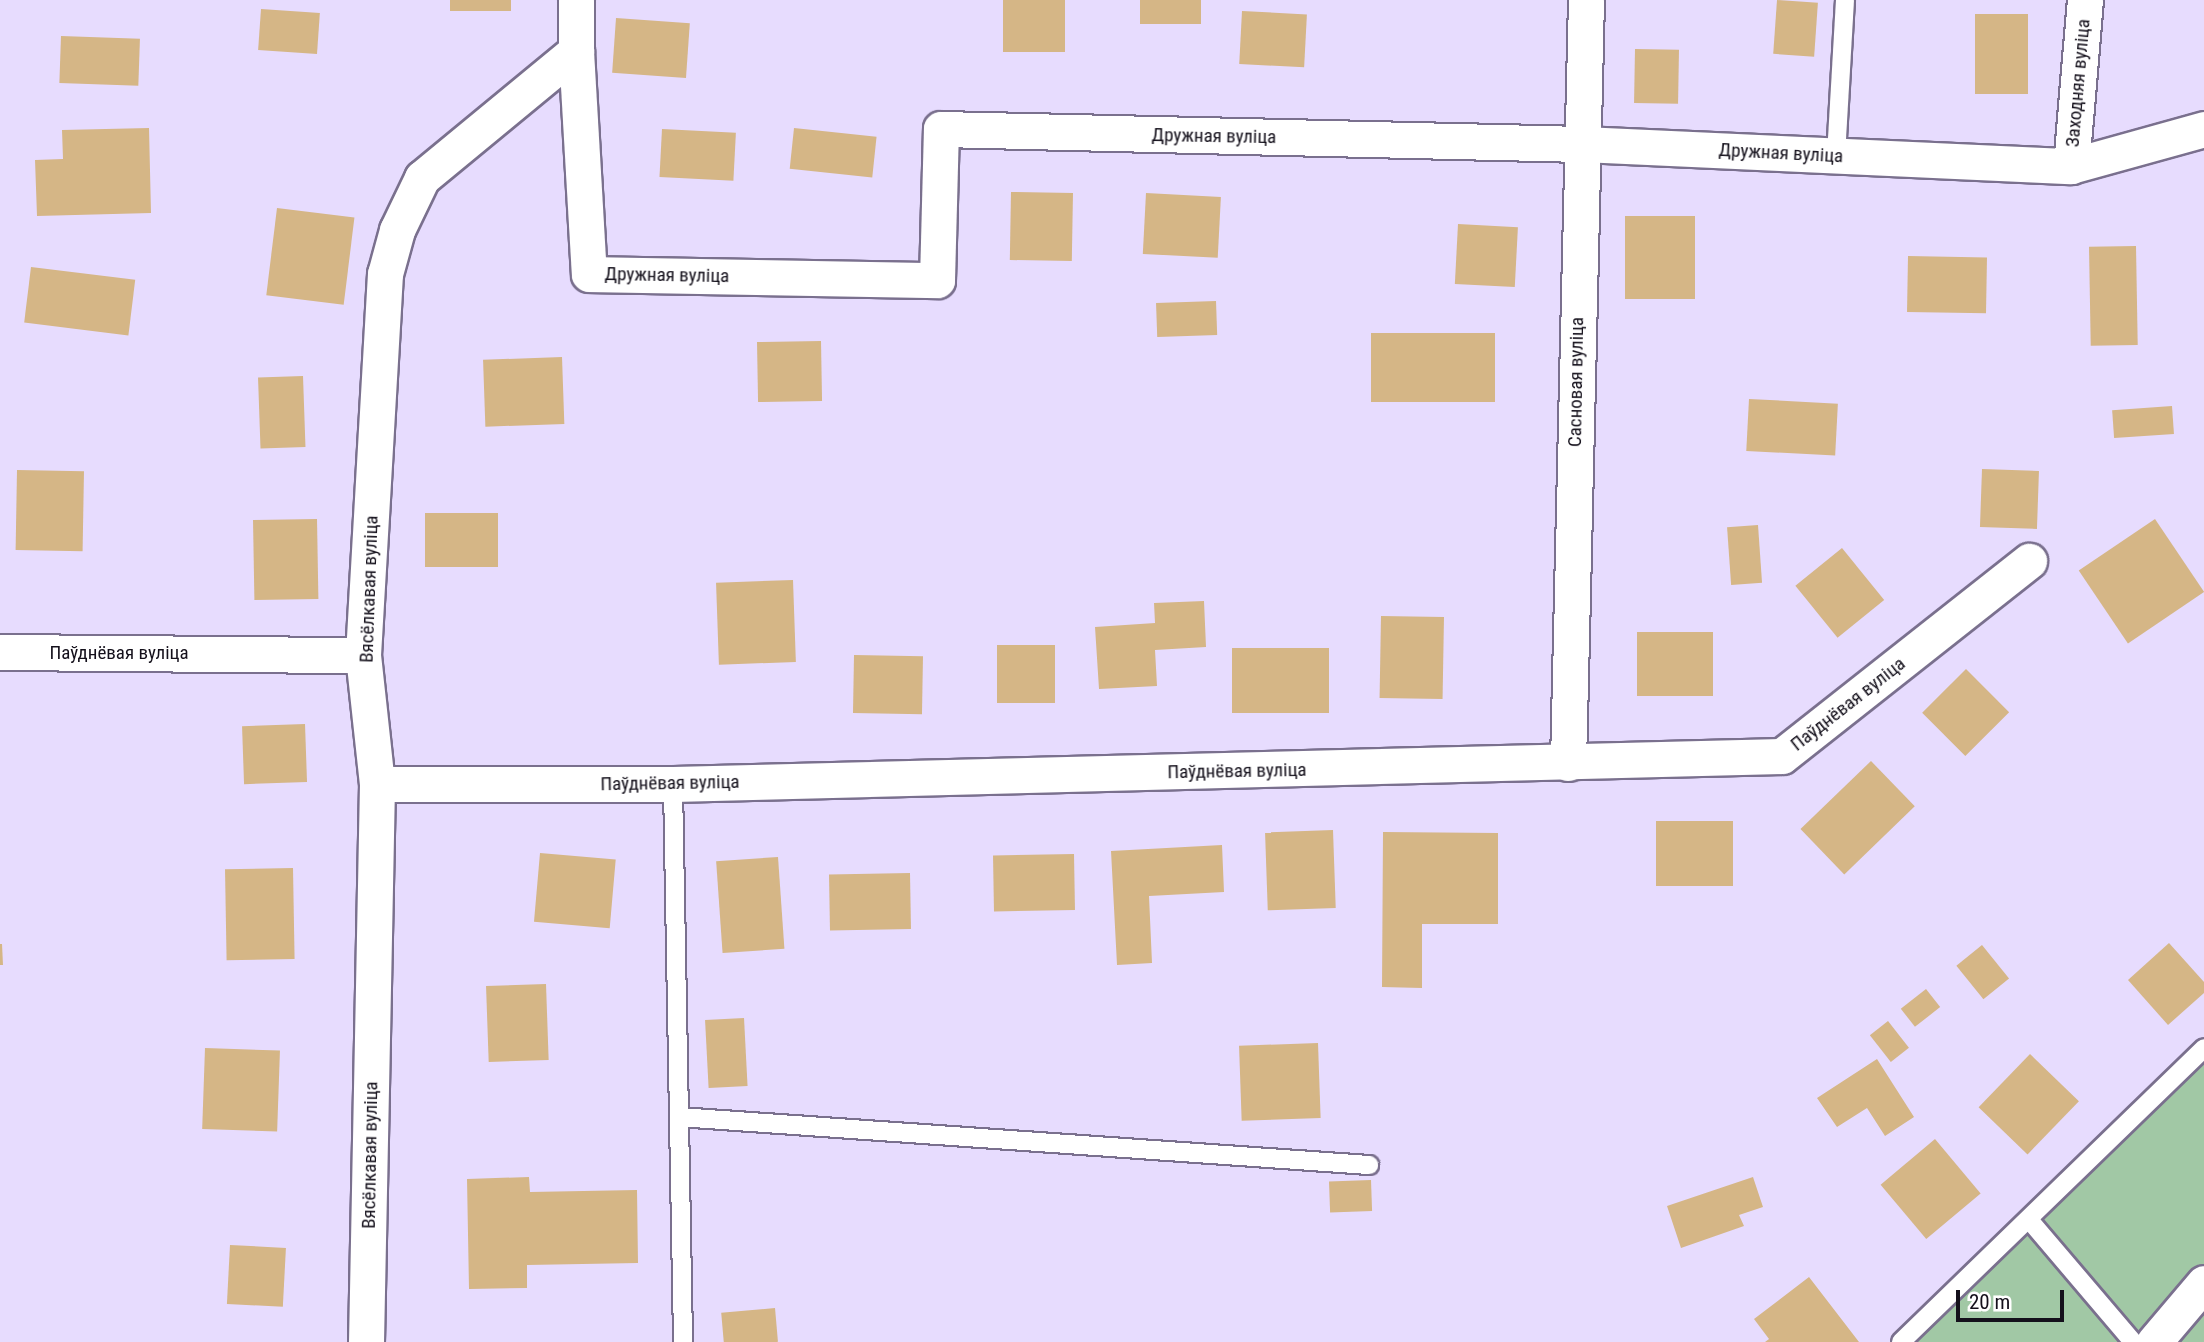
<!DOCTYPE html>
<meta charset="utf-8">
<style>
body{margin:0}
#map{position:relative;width:2204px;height:1342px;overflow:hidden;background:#e7dcfe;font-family:"Roboto Condensed",sans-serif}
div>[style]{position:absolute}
.green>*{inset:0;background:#a1c8a5}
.building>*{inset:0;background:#d5b686;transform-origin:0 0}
.roads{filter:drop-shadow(2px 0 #7a708e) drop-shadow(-2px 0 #7a708e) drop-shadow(0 2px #7a708e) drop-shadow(0 -2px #7a708e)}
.lane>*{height:18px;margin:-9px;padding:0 9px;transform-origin:9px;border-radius:9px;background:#fff}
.street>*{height:35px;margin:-17.5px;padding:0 17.5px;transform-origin:17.5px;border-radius:17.5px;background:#fff}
span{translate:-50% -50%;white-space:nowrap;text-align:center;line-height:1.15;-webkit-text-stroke:6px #fff;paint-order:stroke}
.street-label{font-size:19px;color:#14101b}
.scale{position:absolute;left:1956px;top:1290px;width:108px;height:32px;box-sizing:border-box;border:4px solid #14101b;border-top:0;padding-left:9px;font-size:21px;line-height:24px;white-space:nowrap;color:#14101b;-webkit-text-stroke:5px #fff;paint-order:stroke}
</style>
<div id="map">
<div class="green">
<div style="clip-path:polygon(2204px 1063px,2204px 1342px,1916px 1342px,2152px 1109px)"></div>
</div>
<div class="building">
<div style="left:450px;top:0;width:61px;height:11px"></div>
<div style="left:1003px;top:0;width:62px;height:52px"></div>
<div style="left:1140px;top:0;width:61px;height:24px"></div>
<div style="left:1777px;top:0;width:41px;height:54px;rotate:4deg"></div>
<div style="left:261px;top:9px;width:59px;height:41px;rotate:4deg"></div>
<div style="left:1242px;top:11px;width:65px;height:53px;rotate:3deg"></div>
<div style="left:1975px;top:14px;width:53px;height:80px"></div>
<div style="left:616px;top:18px;width:74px;height:55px;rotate:4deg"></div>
<div style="left:61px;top:36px;width:79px;height:47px;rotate:2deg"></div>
<div style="left:1635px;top:49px;width:44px;height:54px;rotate:1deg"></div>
<div style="clip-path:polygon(149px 128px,151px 213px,37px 216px,35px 160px,63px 159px,62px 130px)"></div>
<div style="left:794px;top:128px;width:83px;height:41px;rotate:6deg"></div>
<div style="left:662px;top:129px;width:74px;height:48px;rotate:3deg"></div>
<div style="left:1011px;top:192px;width:62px;height:68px;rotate:1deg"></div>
<div style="left:1146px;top:193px;width:75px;height:61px;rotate:3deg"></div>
<div style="left:277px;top:208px;width:78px;height:88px;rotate:7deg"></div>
<div style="left:1625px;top:216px;width:70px;height:83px"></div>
<div style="left:1458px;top:224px;width:60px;height:60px;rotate:3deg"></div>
<div style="left:2136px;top:246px;width:99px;height:47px;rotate:89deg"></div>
<div style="left:1908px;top:256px;width:79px;height:56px;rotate:1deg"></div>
<div style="left:31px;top:267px;width:105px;height:56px;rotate:7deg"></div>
<div style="left:1216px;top:301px;width:34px;height:60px;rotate:88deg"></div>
<div style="left:1371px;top:333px;width:124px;height:69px"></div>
<div style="left:821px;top:341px;width:60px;height:64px;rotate:89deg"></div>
<div style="left:562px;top:357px;width:67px;height:79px;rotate:88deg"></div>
<div style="left:303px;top:376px;width:71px;height:45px;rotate:88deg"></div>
<div style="left:1749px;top:399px;width:89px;height:52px;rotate:3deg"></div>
<div style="left:2172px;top:406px;width:28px;height:60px;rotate:86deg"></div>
<div style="left:1982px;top:469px;width:57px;height:58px;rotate:2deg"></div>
<div style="left:17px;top:470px;width:67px;height:80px;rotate:1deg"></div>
<div style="left:425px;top:513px;width:73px;height:54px"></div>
<div style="left:317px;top:519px;width:80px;height:64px;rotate:89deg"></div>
<div style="left:2155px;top:519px;width:88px;height:92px;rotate:56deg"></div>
<div style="left:1758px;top:525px;width:58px;height:31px;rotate:86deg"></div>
<div style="left:1842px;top:548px;width:67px;height:60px;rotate:51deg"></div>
<div style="left:793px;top:580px;width:82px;height:77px;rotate:88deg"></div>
<div style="clip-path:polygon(1204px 601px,1206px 647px,1155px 650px,1157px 686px,1099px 689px,1095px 627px,1155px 623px,1154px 603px)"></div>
<div style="left:1381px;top:616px;width:63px;height:82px;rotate:1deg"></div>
<div style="left:1637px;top:632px;width:76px;height:64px"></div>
<div style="left:997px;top:645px;width:58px;height:58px"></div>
<div style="left:1232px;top:648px;width:97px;height:65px"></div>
<div style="left:854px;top:655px;width:69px;height:58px;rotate:1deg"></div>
<div style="left:1966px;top:669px;width:61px;height:62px;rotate:45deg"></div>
<div style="left:305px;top:724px;width:58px;height:63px;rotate:88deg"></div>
<div style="left:1871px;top:761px;width:63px;height:98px;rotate:46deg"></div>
<div style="left:1656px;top:821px;width:77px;height:65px"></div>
<div style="left:1333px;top:830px;width:78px;height:68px;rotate:88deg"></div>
<div style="clip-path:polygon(1383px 832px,1498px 833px,1498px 924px,1422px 924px,1422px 988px,1382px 987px)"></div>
<div style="clip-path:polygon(1222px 845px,1224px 892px,1149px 896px,1152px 963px,1117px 965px,1111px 851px)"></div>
<div style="left:540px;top:853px;width:76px;height:69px;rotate:5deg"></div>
<div style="left:1074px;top:854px;width:56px;height:81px;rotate:89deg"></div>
<div style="left:778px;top:857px;width:92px;height:62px;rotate:86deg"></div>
<div style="left:293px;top:868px;width:91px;height:68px;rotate:89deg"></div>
<div style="left:910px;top:873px;width:56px;height:81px;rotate:89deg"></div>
<div style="clip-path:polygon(2169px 943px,2204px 982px,2204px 993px,2168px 1025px,2128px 980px)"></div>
<div style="clip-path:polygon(0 944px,2px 944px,3px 965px,0 965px)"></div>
<div style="left:1982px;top:945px;width:43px;height:33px;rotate:51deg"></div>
<div style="left:546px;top:984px;width:76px;height:60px;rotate:88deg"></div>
<div style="left:1926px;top:989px;width:23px;height:32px;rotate:52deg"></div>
<div style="left:744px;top:1018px;width:68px;height:39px;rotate:87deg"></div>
<div style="left:1888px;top:1021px;width:34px;height:23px;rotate:52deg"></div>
<div style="left:1318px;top:1043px;width:75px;height:79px;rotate:88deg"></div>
<div style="left:205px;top:1048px;width:75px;height:81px;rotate:2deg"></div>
<div style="left:2030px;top:1054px;width:68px;height:74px;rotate:44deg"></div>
<div style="clip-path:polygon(1877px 1059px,1914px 1117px,1885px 1136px,1867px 1108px,1837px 1127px,1817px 1098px)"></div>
<div style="left:1935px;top:1139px;width:71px;height:71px;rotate:50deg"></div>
<div style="clip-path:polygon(529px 1177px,530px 1192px,637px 1190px,638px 1263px,527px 1265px,527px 1288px,469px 1289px,467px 1179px)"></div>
<div style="clip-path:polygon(1753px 1177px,1763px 1207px,1739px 1215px,1744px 1226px,1681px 1248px,1667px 1206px)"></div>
<div style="left:1371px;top:1180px;width:31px;height:42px;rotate:88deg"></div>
<div style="left:230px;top:1245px;width:56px;height:59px;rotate:3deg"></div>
<div style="clip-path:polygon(1809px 1277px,1859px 1342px,1765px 1342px,1769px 1339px,1754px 1319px)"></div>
<div style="left:775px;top:1308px;width:34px;height:54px;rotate:85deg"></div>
</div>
<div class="roads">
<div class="lane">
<div style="left:1836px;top:156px;width:156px;rotate:-86.7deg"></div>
<div style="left:673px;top:784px;width:558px;rotate:88.97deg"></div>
<div style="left:679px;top:1117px;width:692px;rotate:3.98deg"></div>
<div style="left:2031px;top:1222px;width:157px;rotate:49.6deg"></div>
<div style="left:1901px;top:1342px;width:422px;rotate:-44.1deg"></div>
</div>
<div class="street">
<div style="left:576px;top:51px;width:223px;rotate:86.7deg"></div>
<div style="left:589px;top:274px;width:348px;rotate:1deg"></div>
<div style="left:937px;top:280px;width:151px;rotate:-88.5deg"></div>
<div style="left:941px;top:129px;width:641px;rotate:1.34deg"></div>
<div style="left:1582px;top:144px;width:489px;rotate:2.6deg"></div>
<div style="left:2071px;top:166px;width:138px;rotate:-15.5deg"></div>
<div style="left:2071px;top:166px;width:167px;rotate:-85.2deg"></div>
<div style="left:0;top:652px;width:363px;rotate:0.5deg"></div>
<div style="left:1568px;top:763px;width:763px;rotate:-88.65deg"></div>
<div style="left:377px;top:784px;width:296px"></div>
<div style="left:673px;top:784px;width:1109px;rotate:-1.45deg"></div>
<div style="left:1782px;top:756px;width:315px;rotate:-38.3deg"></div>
<div style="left:366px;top:1342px;width:558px;rotate:-88.87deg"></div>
<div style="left:377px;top:784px;width:130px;rotate:-96.2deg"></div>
<div style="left:363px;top:655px;width:382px;rotate:-86.7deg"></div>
<div style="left:385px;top:274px;width:46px;rotate:-74.7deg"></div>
<div style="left:397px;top:230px;width:58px;rotate:-64.3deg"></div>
<div style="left:422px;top:178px;width:200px;rotate:-39.5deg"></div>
<div style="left:576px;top:51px;width:51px;rotate:-90deg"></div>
<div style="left:2154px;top:1342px;width:77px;rotate:-49.7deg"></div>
</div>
</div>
<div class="street-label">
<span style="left:2078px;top:83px;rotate:-85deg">Заходняя вуліца</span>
<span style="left:1214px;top:136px;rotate:1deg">Дружная вуліца</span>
<span style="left:1781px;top:153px;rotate:3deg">Дружная вуліца</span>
<span style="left:667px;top:275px;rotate:1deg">Дружная вуліца</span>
<span style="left:1576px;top:382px;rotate:-89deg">Сасновая вуліца</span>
<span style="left:369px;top:589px;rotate:-88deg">Вясёлкавая вуліца</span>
<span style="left:119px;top:653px">Паўднёвая вуліца</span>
<span style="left:1848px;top:704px;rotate:-38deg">Паўднёвая вуліца</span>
<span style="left:1237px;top:771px;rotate:-1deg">Паўднёвая вуліца</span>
<span style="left:670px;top:783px;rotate:-1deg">Паўднёвая вуліца</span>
<span style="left:370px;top:1155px;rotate:-89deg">Вясёлкавая вуліца</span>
</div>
<div class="scale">20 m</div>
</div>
